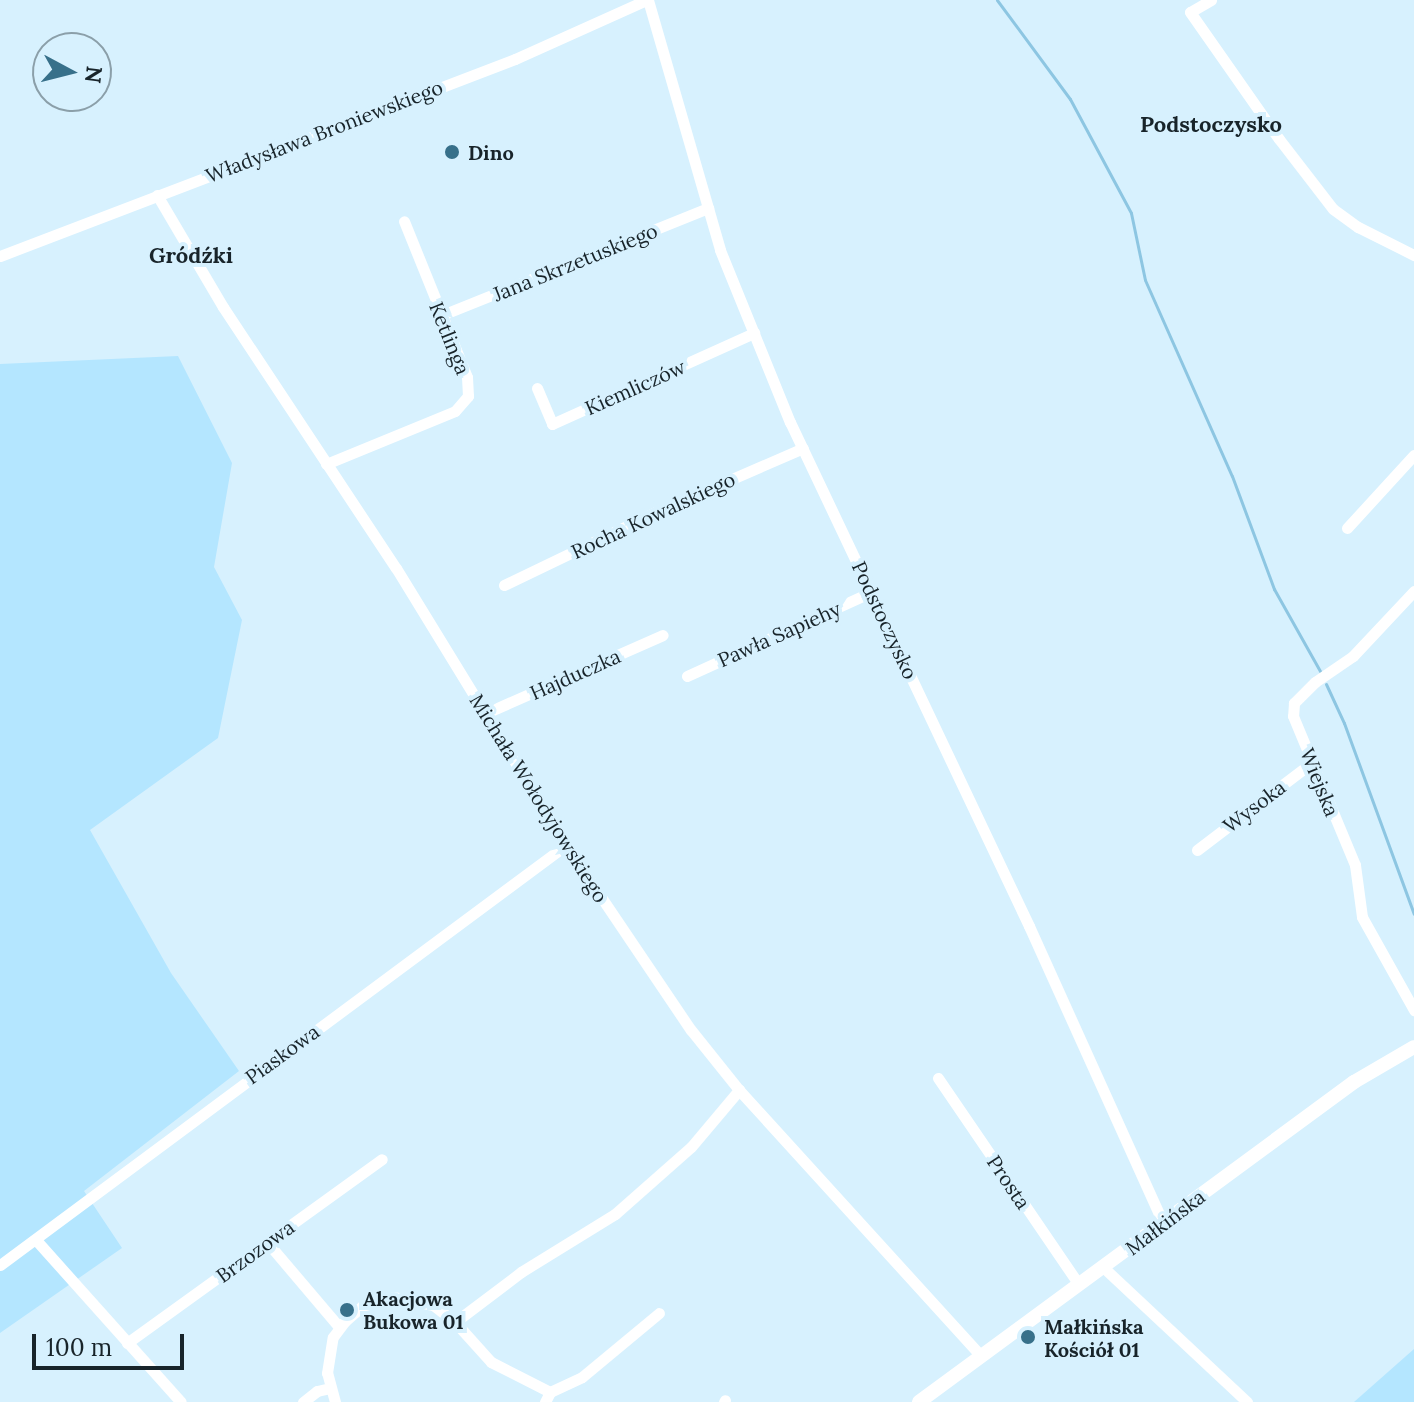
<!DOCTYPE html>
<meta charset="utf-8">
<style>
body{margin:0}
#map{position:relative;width:1414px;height:1402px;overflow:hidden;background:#d7f1fe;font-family:Lora,serif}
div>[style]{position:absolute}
.green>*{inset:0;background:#b4e6ff}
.stream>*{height:3px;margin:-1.5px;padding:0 1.5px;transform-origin:1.5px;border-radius:1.5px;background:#8dc6e2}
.minor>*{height:11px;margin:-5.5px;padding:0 5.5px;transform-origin:5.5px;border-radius:5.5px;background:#fff}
.major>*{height:14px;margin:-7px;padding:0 7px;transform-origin:7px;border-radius:7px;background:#fff}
.dots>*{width:22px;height:22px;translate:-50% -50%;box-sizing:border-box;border:4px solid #d7f1fe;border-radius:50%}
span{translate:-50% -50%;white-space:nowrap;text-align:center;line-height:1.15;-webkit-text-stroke:8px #d7f1fe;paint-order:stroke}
.street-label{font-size:20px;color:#18242a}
.poi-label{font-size:20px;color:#18242a;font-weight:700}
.left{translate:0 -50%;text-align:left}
.neighbourhood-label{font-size:22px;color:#18242a;font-weight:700}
.north{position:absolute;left:32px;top:32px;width:80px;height:80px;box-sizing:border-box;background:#d7f1fe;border:2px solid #8b9fa9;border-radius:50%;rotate:97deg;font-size:22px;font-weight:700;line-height:32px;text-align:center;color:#18242a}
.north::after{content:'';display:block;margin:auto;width:28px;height:36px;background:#37708a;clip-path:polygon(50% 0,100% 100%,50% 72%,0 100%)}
.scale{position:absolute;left:32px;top:1334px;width:152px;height:36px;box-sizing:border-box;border:4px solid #18242a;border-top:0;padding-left:10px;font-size:24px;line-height:28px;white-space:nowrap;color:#18242a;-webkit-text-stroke:6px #d7f1fe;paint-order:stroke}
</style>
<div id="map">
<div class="green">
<div style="clip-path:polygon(178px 356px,232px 463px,214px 567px,242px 620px,218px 738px,90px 830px,171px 973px,239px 1071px,84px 1191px,122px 1248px,0 1333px,0 364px)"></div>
<div style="clip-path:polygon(1414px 1349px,1414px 1402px,1354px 1402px)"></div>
</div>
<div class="stream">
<div style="left:997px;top:0;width:123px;rotate:53.6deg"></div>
<div style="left:1070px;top:99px;width:129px;rotate:61.8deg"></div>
<div style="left:1131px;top:213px;width:68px;rotate:78.2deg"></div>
<div style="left:1145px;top:280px;width:214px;rotate:66.1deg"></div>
<div style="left:1232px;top:476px;width:121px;rotate:69.6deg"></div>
<div style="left:1274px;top:589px;width:94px;rotate:60.7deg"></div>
<div style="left:1326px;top:684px;width:43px;rotate:65.2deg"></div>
<div style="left:1344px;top:723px;width:203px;rotate:69.9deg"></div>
</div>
<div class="minor">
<div style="left:648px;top:0;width:260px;rotate:73.9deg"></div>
<div style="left:720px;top:250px;width:186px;rotate:67.9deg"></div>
<div style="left:790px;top:422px;width:558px;rotate:64.63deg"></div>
<div style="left:1029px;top:926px;width:326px;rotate:65.7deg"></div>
<div style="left:1211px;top:0;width:24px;rotate:150deg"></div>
<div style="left:1190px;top:12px;width:155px;rotate:55deg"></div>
<div style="left:1279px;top:139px;width:88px;rotate:52.4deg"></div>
<div style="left:1333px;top:209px;width:31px;rotate:36deg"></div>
<div style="left:1358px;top:227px;width:63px;rotate:26.6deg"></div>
<div style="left:157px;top:195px;width:130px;rotate:59.5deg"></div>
<div style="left:223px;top:307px;width:313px;rotate:56.5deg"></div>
<div style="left:396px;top:568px;width:325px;rotate:58.5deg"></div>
<div style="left:566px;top:845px;width:223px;rotate:56deg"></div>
<div style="left:691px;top:1030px;width:77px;rotate:51.3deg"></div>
<div style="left:739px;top:1090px;width:360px;rotate:47.7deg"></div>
<div style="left:0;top:256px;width:551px;rotate:-20.93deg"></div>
<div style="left:515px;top:59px;width:144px;rotate:-24.2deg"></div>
<div style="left:442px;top:315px;width:287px;rotate:-21.9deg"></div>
<div style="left:537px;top:388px;width:39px;rotate:67deg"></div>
<div style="left:552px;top:424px;width:222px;rotate:-24.3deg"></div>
<div style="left:326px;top:464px;width:139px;rotate:-22.3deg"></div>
<div style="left:455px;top:411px;width:20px;rotate:-49deg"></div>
<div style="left:468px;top:396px;width:19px;rotate:-93deg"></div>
<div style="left:467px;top:377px;width:168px;rotate:-112deg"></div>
<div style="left:1347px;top:528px;width:99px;rotate:-47.5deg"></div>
<div style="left:504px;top:585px;width:169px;rotate:-25.7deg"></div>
<div style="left:656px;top:512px;width:160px;rotate:-23.5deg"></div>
<div style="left:1414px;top:591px;width:89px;rotate:133.2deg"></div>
<div style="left:1353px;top:656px;width:46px;rotate:145.6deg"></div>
<div style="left:1315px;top:682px;width:30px;rotate:135deg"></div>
<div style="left:1294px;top:703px;width:13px;rotate:94deg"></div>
<div style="left:1293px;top:716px;width:161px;rotate:67.4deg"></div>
<div style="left:1355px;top:865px;width:52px;rotate:82.3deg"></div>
<div style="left:1362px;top:917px;width:107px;rotate:60.8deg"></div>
<div style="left:687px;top:676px;width:202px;rotate:-24.5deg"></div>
<div style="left:486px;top:713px;width:193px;rotate:-23.8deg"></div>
<div style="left:1197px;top:850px;width:143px;rotate:-37.3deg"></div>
<div style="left:938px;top:1078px;width:250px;rotate:55.7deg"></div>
<div style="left:36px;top:1240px;width:217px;rotate:48.2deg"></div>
<div style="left:267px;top:1242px;width:111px;rotate:49.7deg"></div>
<div style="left:0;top:1265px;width:705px;rotate:-36.58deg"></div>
<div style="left:1104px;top:1268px;width:196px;rotate:43.1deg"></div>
<div style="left:455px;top:1322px;width:83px;rotate:-37.1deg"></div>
<div style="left:521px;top:1272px;width:110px;rotate:-31.7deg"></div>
<div style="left:615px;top:1214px;width:101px;rotate:-41.4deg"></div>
<div style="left:691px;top:1147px;width:75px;rotate:-49.9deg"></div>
<div style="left:127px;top:1343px;width:314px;rotate:-35.8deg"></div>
<div style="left:303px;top:1402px;width:18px;rotate:-38deg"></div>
<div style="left:317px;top:1391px;width:13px;rotate:-13deg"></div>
<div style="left:335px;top:1402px;width:30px;rotate:-105deg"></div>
<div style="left:327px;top:1373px;width:36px;rotate:-81deg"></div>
<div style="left:333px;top:1337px;width:20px;rotate:-53deg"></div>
<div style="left:345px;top:1321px;width:23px;rotate:-41deg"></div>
<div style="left:362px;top:1306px;width:32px;rotate:-16deg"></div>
<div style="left:393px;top:1297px;width:41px;rotate:11.3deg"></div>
<div style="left:433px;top:1305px;width:28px;rotate:38deg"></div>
<div style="left:455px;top:1322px;width:54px;rotate:48deg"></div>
<div style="left:491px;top:1362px;width:66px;rotate:27deg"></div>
<div style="left:545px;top:1402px;width:11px;rotate:-63deg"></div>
<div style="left:550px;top:1392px;width:35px;rotate:-25deg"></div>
<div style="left:582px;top:1377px;width:100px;rotate:-39.7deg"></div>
<div style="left:724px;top:1402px;width:2px;rotate:-63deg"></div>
</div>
<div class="major">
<div style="left:919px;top:1402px;width:540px;rotate:-36.34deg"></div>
<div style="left:1354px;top:1082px;width:69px;rotate:-30.3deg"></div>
</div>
<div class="dots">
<div style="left:452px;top:152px;background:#37708a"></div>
<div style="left:347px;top:1310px;background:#37708a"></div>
<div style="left:1028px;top:1337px;background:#37708a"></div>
</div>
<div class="street-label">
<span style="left:324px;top:131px;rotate:-21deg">Władysława Broniewskiego</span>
<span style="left:575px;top:262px;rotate:-22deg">Jana Skrzetuskiego</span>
<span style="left:450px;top:338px;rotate:68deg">Ketlinga</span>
<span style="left:635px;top:387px;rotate:-24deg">Kiemliczów</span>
<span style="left:653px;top:515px;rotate:-25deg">Rocha Kowalskiego</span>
<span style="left:885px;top:620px;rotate:65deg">Podstoczysko</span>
<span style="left:779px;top:634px;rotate:-24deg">Pawła Sapiehy</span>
<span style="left:575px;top:674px;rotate:-24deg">Hajduczka</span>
<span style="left:1320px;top:782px;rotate:68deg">Wiejska</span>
<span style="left:539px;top:798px;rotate:58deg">Michała Wołodyjowskiego</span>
<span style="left:1254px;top:806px;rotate:-37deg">Wysoka</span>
<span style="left:282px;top:1054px;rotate:-36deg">Piaskowa</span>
<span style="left:1009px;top:1182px;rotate:56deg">Prosta</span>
<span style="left:1165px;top:1222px;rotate:-37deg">Małkińska</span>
<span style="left:255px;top:1251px;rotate:-36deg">Brzozowa</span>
</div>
<div class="poi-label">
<span class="left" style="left:468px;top:152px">Dino</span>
<span class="left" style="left:363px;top:1310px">Akacjowa<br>Bukowa 01</span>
<span class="left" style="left:1044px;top:1338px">Małkińska<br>Kościół 01</span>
</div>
<div class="neighbourhood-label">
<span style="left:1211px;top:125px">Podstoczysko</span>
<span style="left:191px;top:256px">Gródźki</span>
</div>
<div class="north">N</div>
<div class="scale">100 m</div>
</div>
